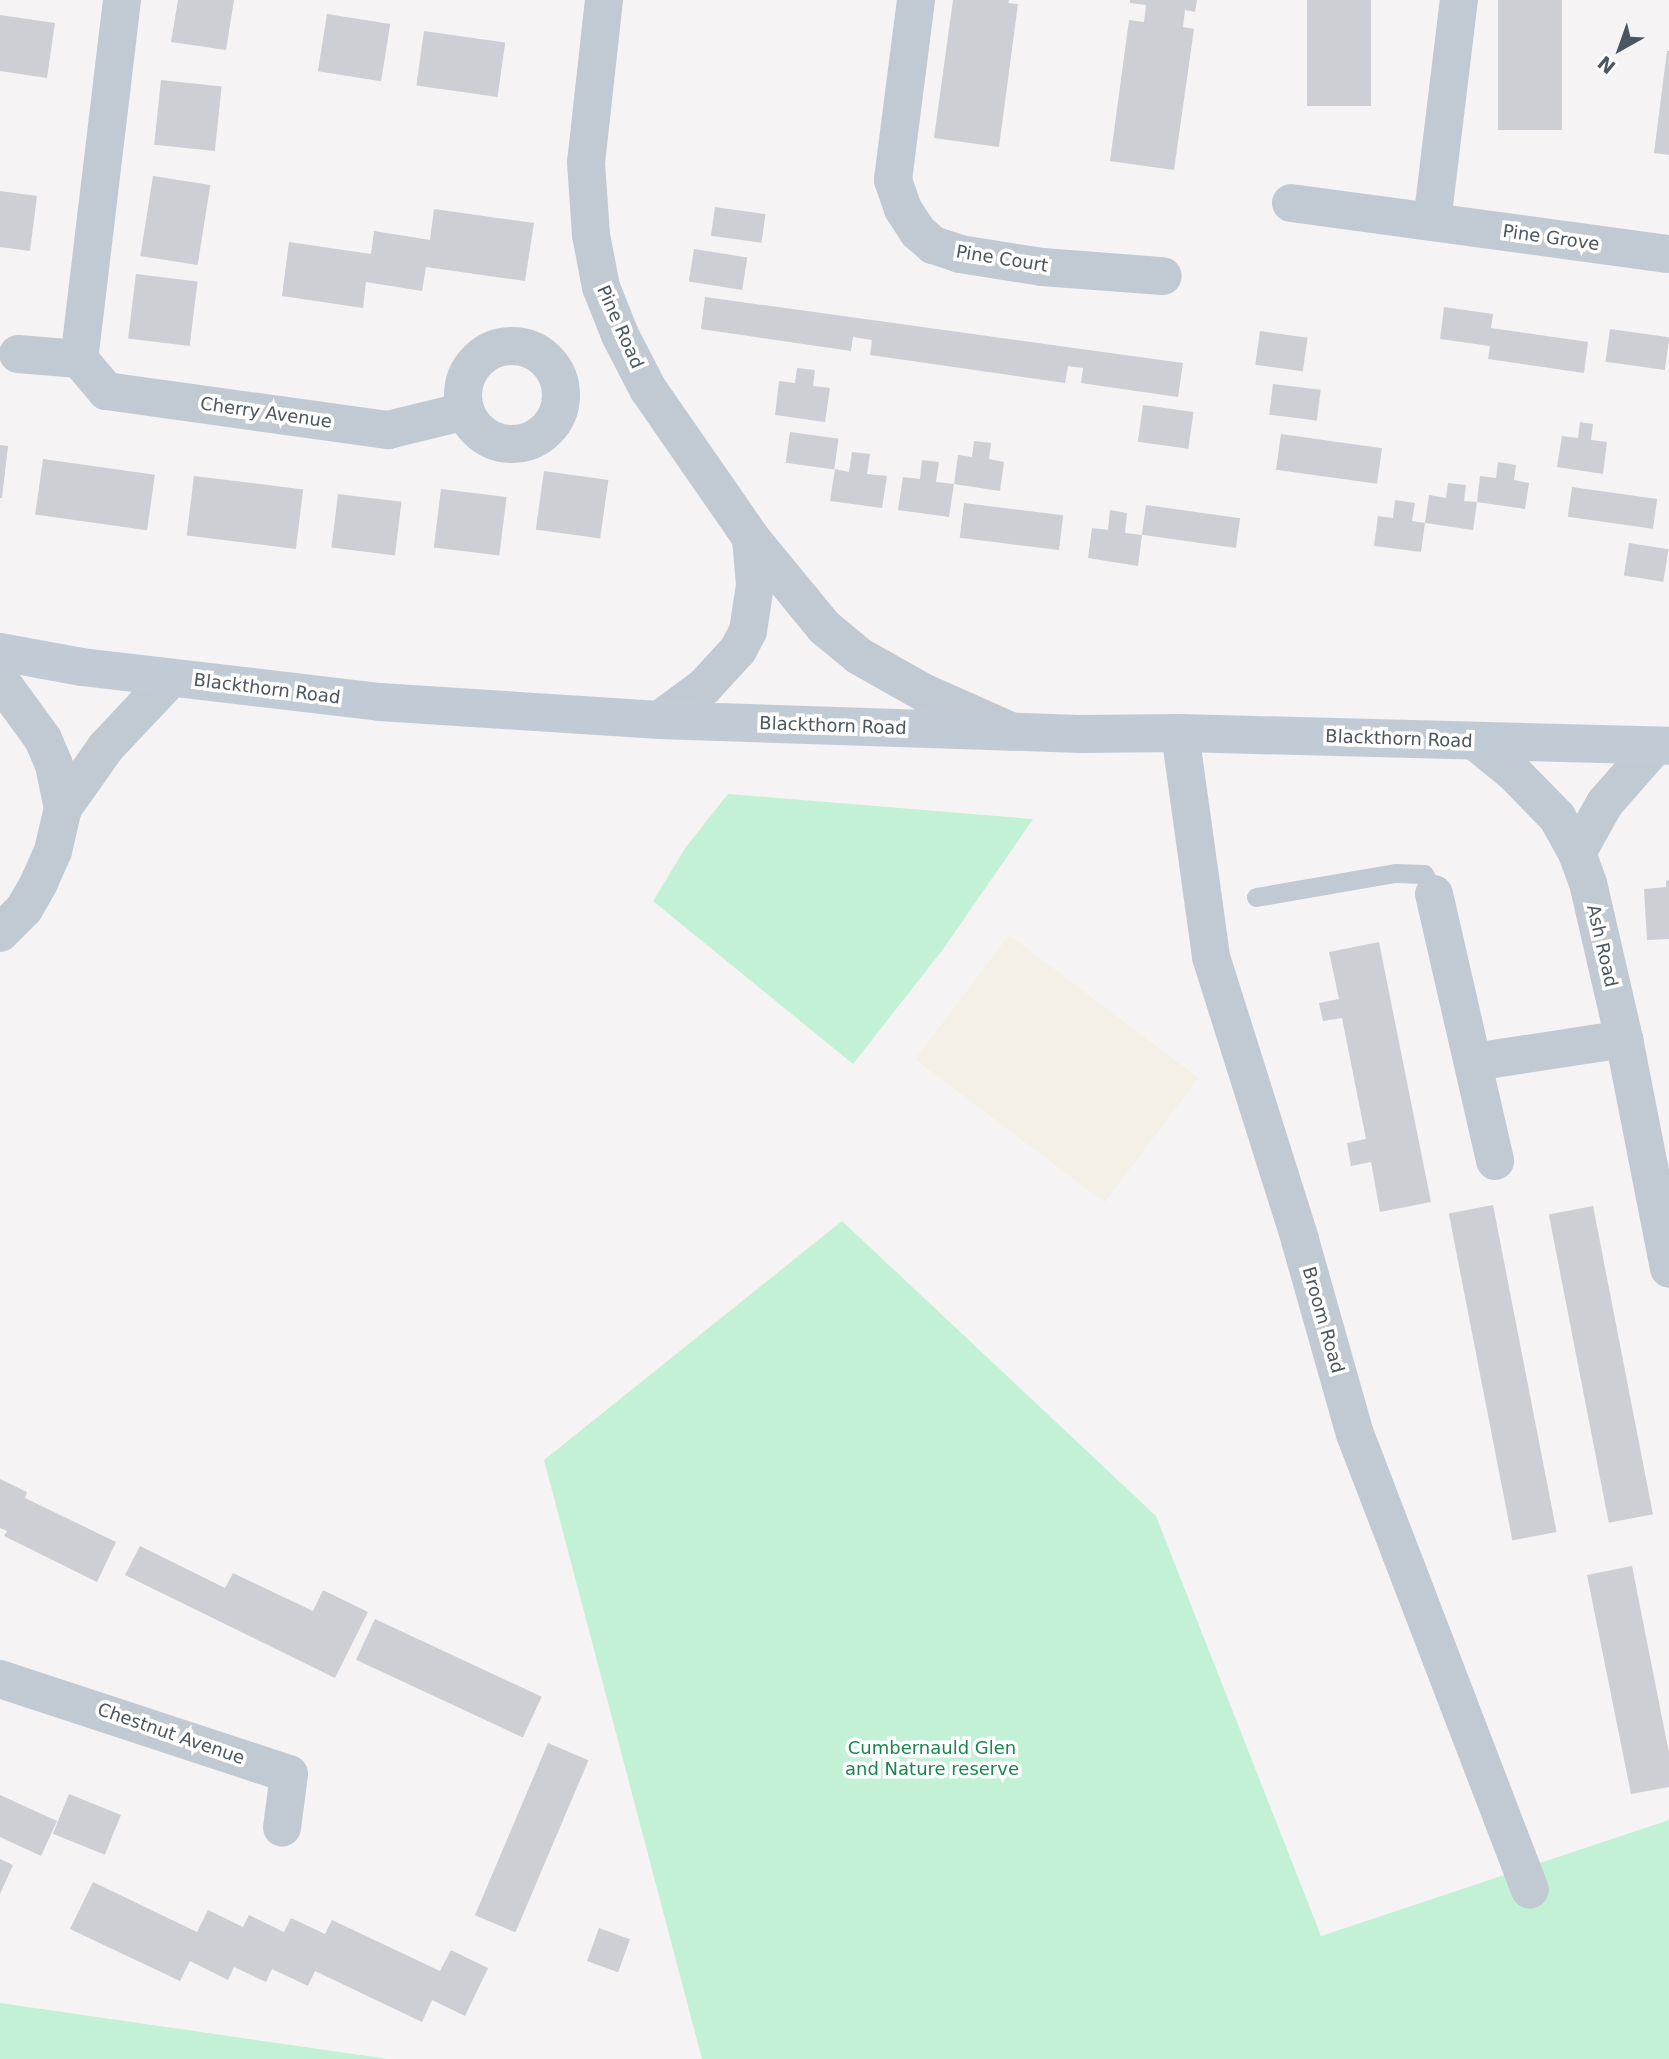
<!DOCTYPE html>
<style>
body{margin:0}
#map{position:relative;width:1669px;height:2059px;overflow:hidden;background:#f5f3f3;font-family:"DejaVu Sans",sans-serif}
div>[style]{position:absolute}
.green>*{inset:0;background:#c3f1d5}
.sand>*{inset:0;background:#f5f0e5;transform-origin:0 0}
.building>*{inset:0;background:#cdcfd5;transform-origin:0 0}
.lane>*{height:19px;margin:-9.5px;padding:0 9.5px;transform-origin:9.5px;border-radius:9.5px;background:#c1cad2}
.street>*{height:38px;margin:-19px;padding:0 19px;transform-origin:19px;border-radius:19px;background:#c1cad2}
.street>.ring{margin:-19px;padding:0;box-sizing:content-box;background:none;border:38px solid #c1cad2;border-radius:50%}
.secondary>*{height:38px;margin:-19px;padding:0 19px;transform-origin:19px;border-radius:19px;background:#c1cbd6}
span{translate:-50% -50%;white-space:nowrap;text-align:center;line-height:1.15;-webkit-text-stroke:7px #fff;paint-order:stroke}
.street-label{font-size:18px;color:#4a5661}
.park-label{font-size:18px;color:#17864f}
.north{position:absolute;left:1585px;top:14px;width:70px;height:70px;-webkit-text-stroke:5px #fff;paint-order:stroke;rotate:220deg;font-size:19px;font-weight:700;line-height:28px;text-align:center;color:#4a5661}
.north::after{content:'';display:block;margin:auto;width:24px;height:32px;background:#4a5661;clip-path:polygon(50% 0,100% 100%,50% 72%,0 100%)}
</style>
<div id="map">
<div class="green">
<div style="clip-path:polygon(728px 794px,1032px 819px,1033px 819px,944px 948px,853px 1064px,653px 901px,686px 847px)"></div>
<div style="clip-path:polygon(842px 1221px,1156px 1516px,1321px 1936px,1669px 1820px,1669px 2059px,702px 2059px,544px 1460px)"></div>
<div style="clip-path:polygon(0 2003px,388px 2059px,0 2059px)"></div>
</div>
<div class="sand">
<div style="left:1009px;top:935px;width:237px;height:156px;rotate:37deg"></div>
</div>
<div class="building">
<div style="clip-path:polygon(178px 0,234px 0,226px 50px,171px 42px)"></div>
<div style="clip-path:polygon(953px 0,1009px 0,1008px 3px,1018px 4px,999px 147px,934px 138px)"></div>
<div style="clip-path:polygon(1130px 0,1197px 0,1195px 12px,1185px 10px,1183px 27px,1194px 29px,1174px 170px,1110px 161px,1129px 20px,1144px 22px,1146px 5px,1130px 3px)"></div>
<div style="left:1307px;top:0;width:64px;height:106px"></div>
<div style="left:1498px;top:0;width:64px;height:130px"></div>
<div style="left:327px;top:14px;width:64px;height:58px;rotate:9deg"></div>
<div style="clip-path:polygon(0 15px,55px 23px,47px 78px,0 71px)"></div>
<div style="left:424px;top:31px;width:82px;height:55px;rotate:8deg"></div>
<div style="clip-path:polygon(1667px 51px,1669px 51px,1669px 155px,1654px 153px)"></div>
<div style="left:161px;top:80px;width:61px;height:65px;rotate:6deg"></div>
<div style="left:153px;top:176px;width:58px;height:81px;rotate:9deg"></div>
<div style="clip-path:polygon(0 191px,37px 196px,30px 251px,0 247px)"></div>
<div style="left:715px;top:207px;width:51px;height:29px;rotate:8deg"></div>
<div style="clip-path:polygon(434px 209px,534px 223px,525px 281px,426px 267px,422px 291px,366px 282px,363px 308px,282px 296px,289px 242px,371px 254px,374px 231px,430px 240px)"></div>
<div style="left:694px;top:249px;width:54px;height:33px;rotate:9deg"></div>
<div style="left:136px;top:274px;width:62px;height:65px;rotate:7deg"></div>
<div style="clip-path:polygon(705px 297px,1183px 363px,1178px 397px,1081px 383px,1083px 368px,1068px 366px,1065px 383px,870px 355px,872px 340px,853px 337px,851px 351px,701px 329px)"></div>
<div style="clip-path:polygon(1444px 307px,1493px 314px,1491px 328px,1588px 342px,1584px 373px,1488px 359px,1490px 346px,1440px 339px)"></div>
<div style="left:1610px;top:329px;width:60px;height:33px;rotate:8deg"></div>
<div style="left:1260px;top:331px;width:48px;height:34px;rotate:8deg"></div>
<div style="clip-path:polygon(797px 368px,815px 370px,813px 386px,830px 388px,825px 422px,775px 415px,779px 381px,795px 383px)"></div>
<div style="left:1273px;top:384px;width:48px;height:31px;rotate:7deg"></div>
<div style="left:1143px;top:405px;width:51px;height:37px;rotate:8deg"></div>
<div style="clip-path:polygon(1580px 422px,1593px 424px,1591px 440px,1607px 442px,1603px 474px,1557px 467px,1562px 436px,1578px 438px)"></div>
<div style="left:790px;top:432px;width:49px;height:31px;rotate:8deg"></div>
<div style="left:1281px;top:434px;width:102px;height:36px;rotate:8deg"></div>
<div style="clip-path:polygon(974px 441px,991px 443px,989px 459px,1004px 462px,1000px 491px,954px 484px,958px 455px,972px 457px)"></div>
<div style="clip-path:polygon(0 445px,8px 446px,2px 498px,0 498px)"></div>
<div style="clip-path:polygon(852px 452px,870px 454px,867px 474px,887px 476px,882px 508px,830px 501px,835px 469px,849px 472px)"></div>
<div style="left:43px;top:459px;width:113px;height:56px;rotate:8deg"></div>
<div style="clip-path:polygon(922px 460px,939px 462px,936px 482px,954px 484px,949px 517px,898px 510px,903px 477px,920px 479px)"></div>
<div style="clip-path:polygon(1498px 462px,1516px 465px,1514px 480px,1529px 483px,1525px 509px,1477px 502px,1480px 476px,1496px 478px)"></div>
<div style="left:544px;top:471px;width:65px;height:59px;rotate:8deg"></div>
<div style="left:194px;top:476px;width:110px;height:60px;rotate:7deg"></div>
<div style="clip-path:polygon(1448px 483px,1466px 485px,1464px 501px,1477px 502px,1473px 530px,1425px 523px,1429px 495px,1446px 498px)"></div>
<div style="left:1572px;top:487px;width:86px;height:30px;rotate:8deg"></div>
<div style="left:441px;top:489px;width:66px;height:59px;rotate:7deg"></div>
<div style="left:338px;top:494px;width:64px;height:54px;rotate:7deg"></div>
<div style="clip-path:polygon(1395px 500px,1415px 503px,1412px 521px,1425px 523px,1421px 552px,1374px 546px,1378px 516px,1393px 518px)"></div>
<div style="left:964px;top:503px;width:100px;height:35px;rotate:7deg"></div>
<div style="left:1146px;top:505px;width:95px;height:30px;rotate:8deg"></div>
<div style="clip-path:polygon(1110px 510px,1127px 513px,1125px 533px,1142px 535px,1138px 566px,1088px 558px,1092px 528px,1108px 530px)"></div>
<div style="left:1629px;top:543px;width:40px;height:33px;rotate:9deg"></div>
<div style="clip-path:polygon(1669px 880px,1669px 939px,1647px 940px,1644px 889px,1666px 887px,1666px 881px)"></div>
<div style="clip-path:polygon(1379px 942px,1431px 1202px,1380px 1212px,1371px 1162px,1351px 1166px,1347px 1143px,1366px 1139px,1342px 1018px,1323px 1021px,1319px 1003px,1339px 999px,1329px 952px)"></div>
<div style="left:1493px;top:1205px;width:333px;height:45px;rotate:79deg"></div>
<div style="left:1593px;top:1206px;width:314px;height:45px;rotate:79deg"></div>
<div style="clip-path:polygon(0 1479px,27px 1492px,25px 1498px,116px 1542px,97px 1582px,4px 1536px,7px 1531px,0 1528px)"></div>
<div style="clip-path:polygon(140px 1546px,225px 1588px,233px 1573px,313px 1611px,323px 1590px,368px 1612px,335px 1678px,125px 1575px)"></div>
<div style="clip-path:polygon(1632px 1566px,1669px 1753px,1669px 1787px,1631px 1794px,1587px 1575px)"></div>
<div style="left:375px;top:1619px;width:184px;height:45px;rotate:25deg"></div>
<div style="left:548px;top:1743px;width:44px;height:187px;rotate:23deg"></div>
<div style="left:69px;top:1794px;width:56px;height:43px;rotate:22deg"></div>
<div style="clip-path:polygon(0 1795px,57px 1821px,41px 1856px,0 1837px)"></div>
<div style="clip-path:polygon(0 1859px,13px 1865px,0 1894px)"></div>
<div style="clip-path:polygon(93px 1882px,197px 1932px,208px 1910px,243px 1927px,249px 1915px,284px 1932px,291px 1918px,325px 1934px,332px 1920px,440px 1971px,451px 1950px,488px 1968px,465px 2016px,432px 2000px,422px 2022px,315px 1971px,308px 1986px,272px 1969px,266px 1982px,234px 1967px,228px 1980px,190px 1961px,180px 1981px,70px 1929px)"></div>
<div style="left:599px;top:1928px;width:33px;height:35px;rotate:20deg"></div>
</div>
<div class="lane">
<div style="left:1256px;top:897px;width:141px;rotate:-9.8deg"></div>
<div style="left:1395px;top:873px;width:29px;rotate:2deg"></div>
<div style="left:1424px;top:874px;width:22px;rotate:63deg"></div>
</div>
<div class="street">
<div style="left:122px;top:0;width:362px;rotate:96.8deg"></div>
<div style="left:79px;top:359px;width:42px;rotate:49.8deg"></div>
<div style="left:106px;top:391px;width:285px;rotate:7.9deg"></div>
<div style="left:388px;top:430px;width:80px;rotate:-13.7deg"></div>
<div style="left:604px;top:0;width:163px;rotate:96.3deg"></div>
<div style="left:586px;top:162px;width:73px;rotate:86.1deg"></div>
<div style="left:591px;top:235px;width:53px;rotate:79.1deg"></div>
<div style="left:601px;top:287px;width:52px;rotate:68.4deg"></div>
<div style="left:620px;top:335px;width:61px;rotate:62.6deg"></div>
<div style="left:648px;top:389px;width:181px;rotate:55.3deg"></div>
<div style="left:751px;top:538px;width:115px;rotate:50.6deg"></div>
<div style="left:824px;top:627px;width:45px;rotate:39.6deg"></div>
<div style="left:859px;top:656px;width:73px;rotate:29.4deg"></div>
<div style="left:923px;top:692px;width:98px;rotate:24deg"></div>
<div style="left:916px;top:0;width:181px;rotate:97.3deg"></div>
<div style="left:893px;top:180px;width:31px;rotate:71deg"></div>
<div style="left:903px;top:209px;width:27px;rotate:57deg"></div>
<div style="left:918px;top:232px;width:20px;rotate:41deg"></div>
<div style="left:933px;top:245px;width:28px;rotate:18deg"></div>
<div style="left:960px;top:254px;width:83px;rotate:9deg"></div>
<div style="left:1042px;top:267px;width:121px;rotate:4.3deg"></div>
<div style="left:1291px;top:203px;width:381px;rotate:7.7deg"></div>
<div style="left:1432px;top:222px;width:224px;rotate:-83.1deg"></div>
<div class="ring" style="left:463px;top:346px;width:60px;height:60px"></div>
<div style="left:18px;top:354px;width:61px;rotate:4.7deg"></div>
<div style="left:0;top:680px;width:73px;rotate:53.9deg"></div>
<div style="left:43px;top:739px;width:28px;rotate:67deg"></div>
<div style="left:54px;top:765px;width:44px;rotate:78.2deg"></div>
<div style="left:63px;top:808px;width:44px;rotate:103.1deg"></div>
<div style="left:53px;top:851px;width:35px;rotate:114deg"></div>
<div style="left:39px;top:883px;width:30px;rotate:120deg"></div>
<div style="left:24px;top:909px;width:34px;rotate:135deg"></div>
<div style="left:659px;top:720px;width:56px;rotate:-36.3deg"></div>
<div style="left:704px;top:687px;width:50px;rotate:-47.4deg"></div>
<div style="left:738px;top:650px;width:21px;rotate:-62deg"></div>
<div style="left:748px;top:631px;width:47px;rotate:-81.3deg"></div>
<div style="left:755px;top:585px;width:47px;rotate:-94.9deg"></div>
<div style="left:1180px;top:733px;width:226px;rotate:82.1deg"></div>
<div style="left:1211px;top:957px;width:297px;rotate:72.5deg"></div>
<div style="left:1300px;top:1240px;width:202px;rotate:74.2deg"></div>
<div style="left:1355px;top:1434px;width:488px;rotate:69deg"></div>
<div style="left:1476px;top:742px;width:49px;rotate:39.2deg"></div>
<div style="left:1514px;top:773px;width:62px;rotate:45.7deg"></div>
<div style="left:1557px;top:817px;width:41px;rotate:60.9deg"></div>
<div style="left:1577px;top:853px;width:32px;rotate:70deg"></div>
<div style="left:1588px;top:883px;width:160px;rotate:77deg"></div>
<div style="left:1624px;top:1039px;width:234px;rotate:78.9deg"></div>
<div style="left:63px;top:808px;width:75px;rotate:-54.8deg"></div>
<div style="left:106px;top:747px;width:95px;rotate:-46.7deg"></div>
<div style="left:1577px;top:853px;width:57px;rotate:-60.8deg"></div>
<div style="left:1605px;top:803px;width:76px;rotate:-48.7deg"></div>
<div style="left:1434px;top:894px;width:274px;rotate:77.1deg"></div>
<div style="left:1474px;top:1062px;width:152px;rotate:-8.7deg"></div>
<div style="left:0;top:1679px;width:304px;rotate:18.2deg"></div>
<div style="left:289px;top:1774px;width:54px;rotate:97.4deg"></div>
</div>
<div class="secondary">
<div style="left:0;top:652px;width:83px;rotate:10.4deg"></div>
<div style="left:82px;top:667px;width:300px;rotate:6.7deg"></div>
<div style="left:380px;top:702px;width:280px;rotate:3.7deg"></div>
<div style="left:659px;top:720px;width:422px;rotate:1.9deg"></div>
<div style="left:1081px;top:734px;width:99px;rotate:-0.6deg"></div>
<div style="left:1180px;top:733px;width:489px;rotate:1.5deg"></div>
</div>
<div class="street-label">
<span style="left:1551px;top:238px;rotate:8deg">Pine Grove</span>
<span style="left:1002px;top:259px;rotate:9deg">Pine Court</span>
<span style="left:620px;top:327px;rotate:66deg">Pine Road</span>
<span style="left:266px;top:413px;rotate:8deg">Cherry Avenue</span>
<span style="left:267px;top:689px;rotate:7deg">Blackthorn Road</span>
<span style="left:833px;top:726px;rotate:2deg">Blackthorn Road</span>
<span style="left:1399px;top:739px;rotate:2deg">Blackthorn Road</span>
<span style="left:1602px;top:946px;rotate:77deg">Ash Road</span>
<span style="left:1323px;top:1320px;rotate:74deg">Broom Road</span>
<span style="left:171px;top:1734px;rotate:19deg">Chestnut Avenue</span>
</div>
<div class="park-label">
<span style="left:932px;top:1759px">Cumbernauld Glen<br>and Nature reserve</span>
</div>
<div class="north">N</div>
</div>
